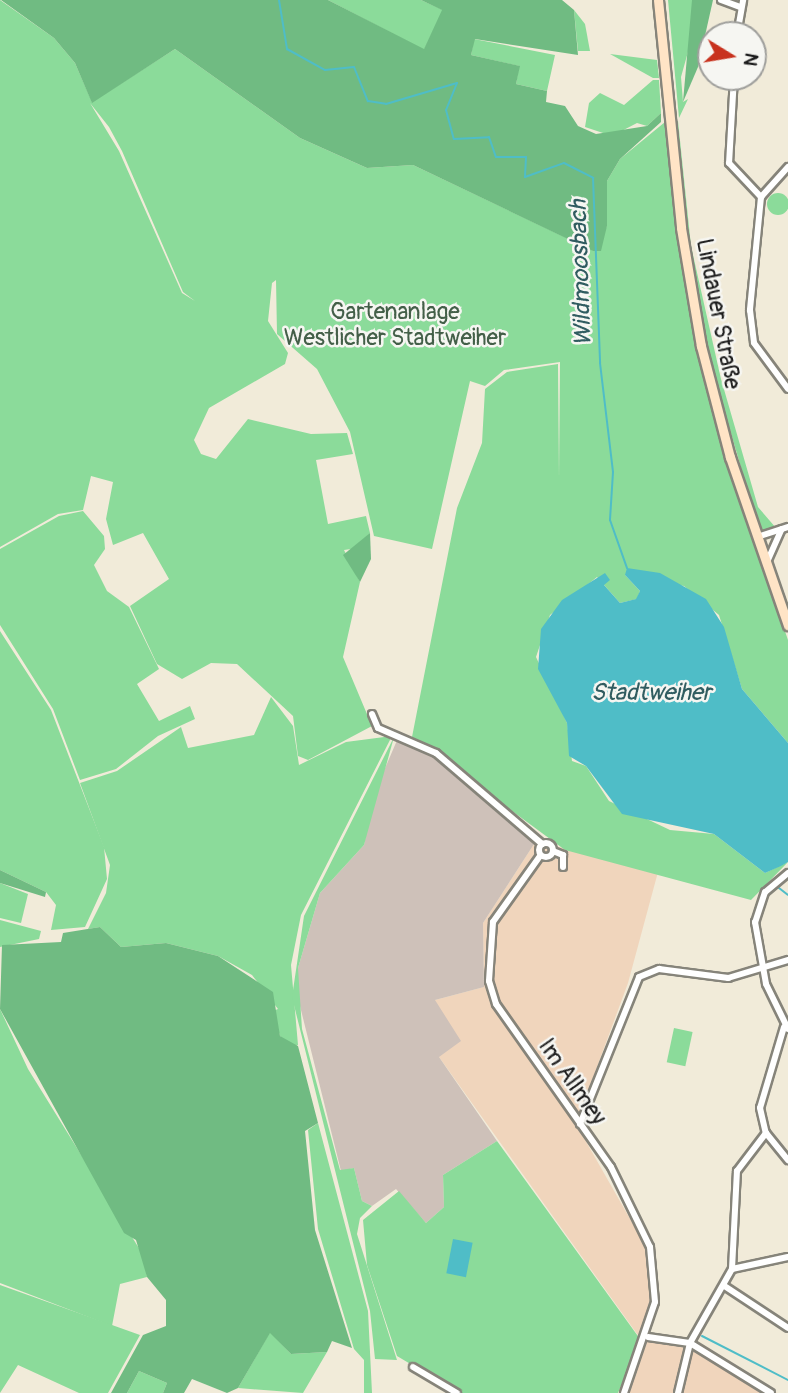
<!DOCTYPE html>
<meta charset="utf-8">
<style>
body{margin:0}
#map{position:relative;width:788px;height:1393px;overflow:hidden;background:#f1ebd9;font-family:Pangolin,sans-serif}
div>[style]{position:absolute}
.built>*{inset:0;background:#f0d5bc}
.industrial>*{inset:0;background:#cec1b9}
.green>*{inset:0;background:#8bdb9a;transform-origin:0 0}
.round{border-radius:50%}
.forest>*{inset:0;background:#70bb82}
.water>*{inset:0;background:#4fbdc7;transform-origin:0 0}
.stream>*{height:2px;margin:-1px;padding:0 1px;transform-origin:1px;border-radius:1px;background:#4fbdc7}
.roads{filter:drop-shadow(2px 0 #86847a) drop-shadow(-2px 0 #86847a) drop-shadow(0 2px #86847a) drop-shadow(0 -2px #86847a)}
.minor>*{height:6px;margin:-3px;padding:0 3px;transform-origin:3px;border-radius:3px;background:#fff}
.minor>.ring{margin:-3px;padding:0;box-sizing:content-box;background:none;border:6px solid #fff;border-radius:50%}
.secondary>*{height:9px;margin:-4.5px;padding:0 4.5px;transform-origin:4.5px;border-radius:4.5px;background:#ffe4c6}
span{translate:-50% -50%;white-space:nowrap;text-align:center;line-height:1.15;-webkit-text-stroke:5px #f6f6f2;paint-order:stroke}
.park-label{font-size:23px;color:#435f48}
.street-label{font-size:23px;color:#1c1c1c}
.water-label{font-size:24px;color:#305c60;font-style:italic}
.north{position:absolute;left:697px;top:21px;width:70px;height:70px;box-sizing:border-box;background:#f6f6f2;border:2px solid #9f9f9c;border-radius:50%;rotate:101deg;font-size:19px;font-weight:700;line-height:28px;text-align:center;color:#1c1c1c}
.north::after{content:'';display:block;margin:auto;width:24px;height:32px;background:#c8321e;clip-path:polygon(50% 0,100% 100%,50% 72%,0 100%)}
</style>
<div id="map">
<div class="built">
<div style="clip-path:polygon(536px 841px,658px 872px,628px 983px,576px 1124px,646px 1247px,651px 1301px,644px 1339px,688px 1340px,777px 1393px,618px 1393px,640px 1338px,439px 1057px,435px 1000px,484px 987px,483px 923px)"></div>
</div>
<div class="industrial">
<div style="clip-path:polygon(398px 738px,435px 755px,536px 841px,483px 923px,484px 987px,435px 1000px,461px 1041px,439px 1057px,497px 1141px,443px 1175px,444px 1207px,426px 1223px,396px 1189px,372px 1206px,362px 1201px,354px 1168px,341px 1171px,298px 998px,298px 968px,320px 893px,364px 845px,374px 794px)"></div>
</div>
<div class="green">
<div style="clip-path:polygon(evenodd,0 0,54px 38px,75px 63px,92px 102px,175px 49px,300px 138px,367px 168px,413px 165px,594px 251px,607px 226px,607px 181px,620px 159px,665px 122px,697px 347px,726px 459px,788px 640px,788px 743px,742px 689px,719px 615px,684px 586px,625px 575px,640px 591px,637px 599px,620px 603px,597px 577px,550px 615px,536px 657px,567px 723px,572px 761px,586px 766px,609px 801px,670px 830px,714px 834px,765px 873px,788px 862px,751px 900px,565px 850px,412px 737px,457px 508px,482px 443px,485px 389px,507px 372px,558px 364px,559px 478px,560px 362px,504px 370px,485px 386px,470px 381px,432px 549px,374px 536px,350px 432px,317px 369px,277px 334px,276px 280px,272px 283px,268px 321px,288px 353px,285px 364px,209px 408px,194px 440px,201px 454px,216px 459px,248px 419px,311px 434px,347px 433px,353px 454px,316px 460px,328px 524px,366px 516px,370px 533px,358px 548px,344px 550px,360px 582px,343px 657px,372px 726px,308px 760px,298px 756px,293px 716px,237px 664px,211px 663px,182px 679px,157px 664px,130px 606px,169px 579px,143px 533px,113px 545px,106px 519px,113px 482px,91px 476px,83px 510px,58px 514px,0 547px,0 0,90px 103px,109px 127px,122px 151px,183px 292px,195px 301px,182px 293px,119px 151px,90px 103px)"></div>
<div style="clip-path:polygon(328px 0,421px 0,443px 10px,424px 50px)"></div>
<div style="clip-path:polygon(668px 0,692px 0,693px 34px,681px 77px,683px 102px,688px 99px,679px 118px)"></div>
<div style="clip-path:polygon(574px 10px,585px 24px,590px 51px,578px 51px)"></div>
<div style="clip-path:polygon(474px 39px,555px 55px,547px 91px,516px 84px,519px 66px,471px 55px)"></div>
<div style="clip-path:polygon(610px 54px,657px 60px,659px 78px,653px 78px)"></div>
<div style="clip-path:polygon(653px 80px,659px 80px,661px 113px,647px 126px,637px 123px,612px 136px,585px 127px,589px 103px,600px 93px,624px 105px)"></div>
<div style="clip-path:polygon(678px 121px,691px 246px,721px 379px,758px 507px,776px 528px,760px 532px,705px 345px,671px 123px)"></div>
<div class="round" style="left:767px;top:193px;width:22px;height:22px"></div>
<div style="clip-path:polygon(83px 511px,104px 536px,105px 549px,94px 565px,107px 591px,129px 607px,159px 669px,137px 684px,159px 721px,190px 706px,195px 719px,158px 736px,116px 769px,80px 780px,53px 709px,0 625px,0 549px,59px 516px)"></div>
<div style="clip-path:polygon(0 631px,51px 710px,104px 847px,107px 879px,85px 927px,51px 930px,56px 905px,46px 892px,0 870px)"></div>
<div style="clip-path:polygon(271px 697px,293px 726px,299px 765px,346px 742px,392px 736px,301px 915px,291px 965px,298px 1045px,292px 1046px,280px 1036px,273px 1011px,278px 1009px,252px 975px,218px 956px,166px 943px,121px 947px,100px 927px,88px 929px,106px 893px,110px 865px,80px 783px,117px 771px,181px 727px,188px 748px,254px 735px)"></div>
<div style="clip-path:polygon(394px 737px,364px 845px,320px 893px,298px 968px,302px 1029px,340px 1170px,354px 1168px,362px 1201px,372px 1206px,360px 1218px,357px 1234px,397px 1360px,375px 1359px,370px 1311px,292px 997px,304px 916px)"></div>
<div style="clip-path:polygon(0 883px,28px 894px,21px 923px,0 918px)"></div>
<div style="clip-path:polygon(0 920px,41px 931px,39px 939px,0 947px)"></div>
<div style="clip-path:polygon(0 1009px,28px 1069px,145px 1258px,147px 1277px,120px 1284px,112px 1326px,0 1283px)"></div>
<div style="left:674px;top:1028px;width:19px;height:35px;rotate:12deg"></div>
<div style="clip-path:polygon(318px 1123px,368px 1311px,372px 1393px,364px 1393px,364px 1360px,354px 1349px,318px 1229px,308px 1130px)"></div>
<div style="clip-path:polygon(497px 1141px,640px 1339px,618px 1393px,459px 1393px,397px 1356px,367px 1265px,363px 1220px,399px 1191px,426px 1223px,444px 1207px,443px 1175px)"></div>
<div style="clip-path:polygon(0 1285px,140px 1335px,108px 1393px,79px 1393px,18px 1365px,0 1393px)"></div>
<div style="clip-path:polygon(270px 1332px,291px 1354px,327px 1352px,303px 1393px,238px 1388px)"></div>
<div style="clip-path:polygon(139px 1371px,167px 1383px,163px 1393px,127px 1393px)"></div>
</div>
<div class="forest">
<div style="clip-path:polygon(1px 0,328px 0,424px 49px,442px 10px,421px 0,562px 0,574px 10px,578px 55px,475px 39px,471px 55px,520px 66px,516px 84px,547px 91px,546px 102px,565px 106px,578px 126px,596px 134px,647px 126px,661px 113px,661px 122px,620px 159px,607px 181px,607px 226px,601px 251px,593px 251px,413px 165px,367px 168px,300px 138px,175px 49px,92px 103px,75px 63px,54px 38px)"></div>
<div style="clip-path:polygon(692px 0,713px 0,698px 67px,683px 102px)"></div>
<div style="clip-path:polygon(370px 533px,371px 559px,360px 582px,343px 555px)"></div>
<div style="clip-path:polygon(0 870px,46px 892px,45px 897px,0 883px)"></div>
<div style="clip-path:polygon(100px 927px,121px 947px,166px 943px,218px 956px,273px 992px,280px 1036px,298px 1046px,318px 1123px,305px 1131px,315px 1230px,352px 1348px,332px 1341px,327px 1352px,291px 1354px,270px 1333px,238px 1388px,227px 1393px,192px 1379px,184px 1393px,163px 1393px,167px 1383px,139px 1371px,127px 1393px,111px 1393px,143px 1335px,166px 1326px,166px 1300px,147px 1277px,136px 1240px,124px 1233px,0 1009px,2px 945px,61px 942px,63px 933px)"></div>
</div>
<div class="water">
<div style="clip-path:polygon(627px 568px,660px 573px,706px 599px,724px 627px,742px 689px,788px 743px,788px 862px,781px 866px,765px 873px,714px 834px,622px 814px,586px 766px,569px 756px,567px 723px,538px 669px,541px 629px,562px 600px,605px 573px,610px 580px,604px 585px,620px 603px,636px 599px,640px 591px,625px 575px)"></div>
<div style="left:453px;top:1239px;width:20px;height:35px;rotate:11deg"></div>
</div>
<div class="stream">
<div style="left:279px;top:0;width:50px;rotate:80.7deg"></div>
<div style="left:287px;top:49px;width:43px;rotate:28.9deg"></div>
<div style="left:325px;top:70px;width:29px;rotate:-6deg"></div>
<div style="left:354px;top:67px;width:37px;rotate:68deg"></div>
<div style="left:368px;top:101px;width:18px;rotate:9deg"></div>
<div style="left:386px;top:104px;width:74px;rotate:-16.5deg"></div>
<div style="left:457px;top:83px;width:29px;rotate:112deg"></div>
<div style="left:446px;top:110px;width:30px;rotate:75deg"></div>
<div style="left:454px;top:139px;width:35px;rotate:-3deg"></div>
<div style="left:489px;top:137px;width:21px;rotate:71deg"></div>
<div style="left:496px;top:157px;width:30px"></div>
<div style="left:526px;top:157px;width:20px;rotate:93deg"></div>
<div style="left:525px;top:177px;width:41px;rotate:-19.7deg"></div>
<div style="left:564px;top:163px;width:33px;rotate:27deg"></div>
<div style="left:593px;top:178px;width:185px;rotate:87.8deg"></div>
<div style="left:600px;top:363px;width:110px;rotate:83.2deg"></div>
<div style="left:613px;top:472px;width:48px;rotate:93.6deg"></div>
<div style="left:610px;top:520px;width:51px;rotate:70.5deg"></div>
<div style="left:779px;top:888px;width:11px;rotate:38deg"></div>
<div style="left:702px;top:1336px;width:97px;rotate:27.1deg"></div>
</div>
<div class="roads">
<div class="minor">
<div style="left:721px;top:0;width:20px;rotate:20deg"></div>
<div style="left:737px;top:35px;width:36px;rotate:-80deg"></div>
<div style="left:734px;top:77px;width:86px;rotate:93.3deg"></div>
<div style="left:729px;top:163px;width:47px;rotate:46.7deg"></div>
<div style="left:788px;top:167px;width:40px;rotate:132deg"></div>
<div style="left:761px;top:197px;width:114px;rotate:95.6deg"></div>
<div style="left:750px;top:310px;width:33px;rotate:83deg"></div>
<div style="left:754px;top:343px;width:57px;rotate:53.5deg"></div>
<div style="left:757px;top:537px;width:33px;rotate:-18deg"></div>
<div style="left:767px;top:562px;width:36px;rotate:-66deg"></div>
<div style="left:372px;top:714px;width:15px;rotate:67deg"></div>
<div style="left:378px;top:728px;width:63px;rotate:23.3deg"></div>
<div style="left:436px;top:753px;width:140px;rotate:40.6deg"></div>
<div class="ring" style="left:539px;top:843px;width:8px;height:8px"></div>
<div style="left:553px;top:851px;width:11px;rotate:22deg"></div>
<div style="left:563px;top:855px;width:12px;rotate:90deg"></div>
<div style="left:540px;top:856px;width:81px;rotate:125.5deg"></div>
<div style="left:493px;top:922px;width:59px;rotate:93.9deg"></div>
<div style="left:489px;top:981px;width:24px;rotate:73deg"></div>
<div style="left:496px;top:1004px;width:199px;rotate:54.8deg"></div>
<div style="left:611px;top:1167px;width:89px;rotate:64deg"></div>
<div style="left:650px;top:1247px;width:55px;rotate:84.8deg"></div>
<div style="left:655px;top:1302px;width:96px;rotate:108.8deg"></div>
<div style="left:788px;top:873px;width:30px;rotate:140deg"></div>
<div style="left:765px;top:892px;width:32px;rotate:108deg"></div>
<div style="left:755px;top:922px;width:63px;rotate:79.9deg"></div>
<div style="left:766px;top:984px;width:50px;rotate:63.9deg"></div>
<div style="left:784px;top:1027px;width:84px;rotate:106.5deg"></div>
<div style="left:760px;top:1108px;width:26px;rotate:77deg"></div>
<div style="left:766px;top:1133px;width:35px;rotate:51deg"></div>
<div style="left:580px;top:1124px;width:158px;rotate:-68.1deg"></div>
<div style="left:639px;top:977px;width:22px;rotate:-22deg"></div>
<div style="left:659px;top:969px;width:70px;rotate:7.4deg"></div>
<div style="left:728px;top:978px;width:63px;rotate:-16.7deg"></div>
<div style="left:732px;top:1269px;width:57px;rotate:-12.1deg"></div>
<div style="left:726px;top:1287px;width:74px;rotate:33.5deg"></div>
<div style="left:648px;top:1337px;width:42px;rotate:8.1deg"></div>
<div style="left:690px;top:1343px;width:95px;rotate:31.7deg"></div>
<div style="left:413px;top:1367px;width:51px;rotate:30.6deg"></div>
<div style="left:678px;top:1393px;width:51px;rotate:-76.5deg"></div>
<div style="left:690px;top:1343px;width:85px;rotate:-60.4deg"></div>
<div style="left:732px;top:1269px;width:98px;rotate:-87.1deg"></div>
<div style="left:737px;top:1171px;width:48px;rotate:-52.7deg"></div>
</div>
<div class="secondary">
<div style="left:658px;top:0;width:229px;rotate:84.2deg"></div>
<div style="left:681px;top:228px;width:120px;rotate:80.4deg"></div>
<div style="left:701px;top:346px;width:115px;rotate:75.4deg"></div>
<div style="left:730px;top:457px;width:178px;rotate:71deg"></div>
</div>
</div>
<div class="park-label">
<span style="left:395px;top:325px">Gartenanlage<br>Westlicher Stadtweiher</span>
</div>
<div class="street-label">
<span style="left:718px;top:314px;rotate:79deg">Lindauer Straße</span>
<span style="left:572px;top:1082px;rotate:55deg">Im Allmey</span>
</div>
<div class="water-label">
<span style="left:581px;top:273px;rotate:-92deg">Wildmoosbach</span>
<span style="left:651px;top:693px">Stadtweiher</span>
</div>
<div class="north">N</div>
</div>
